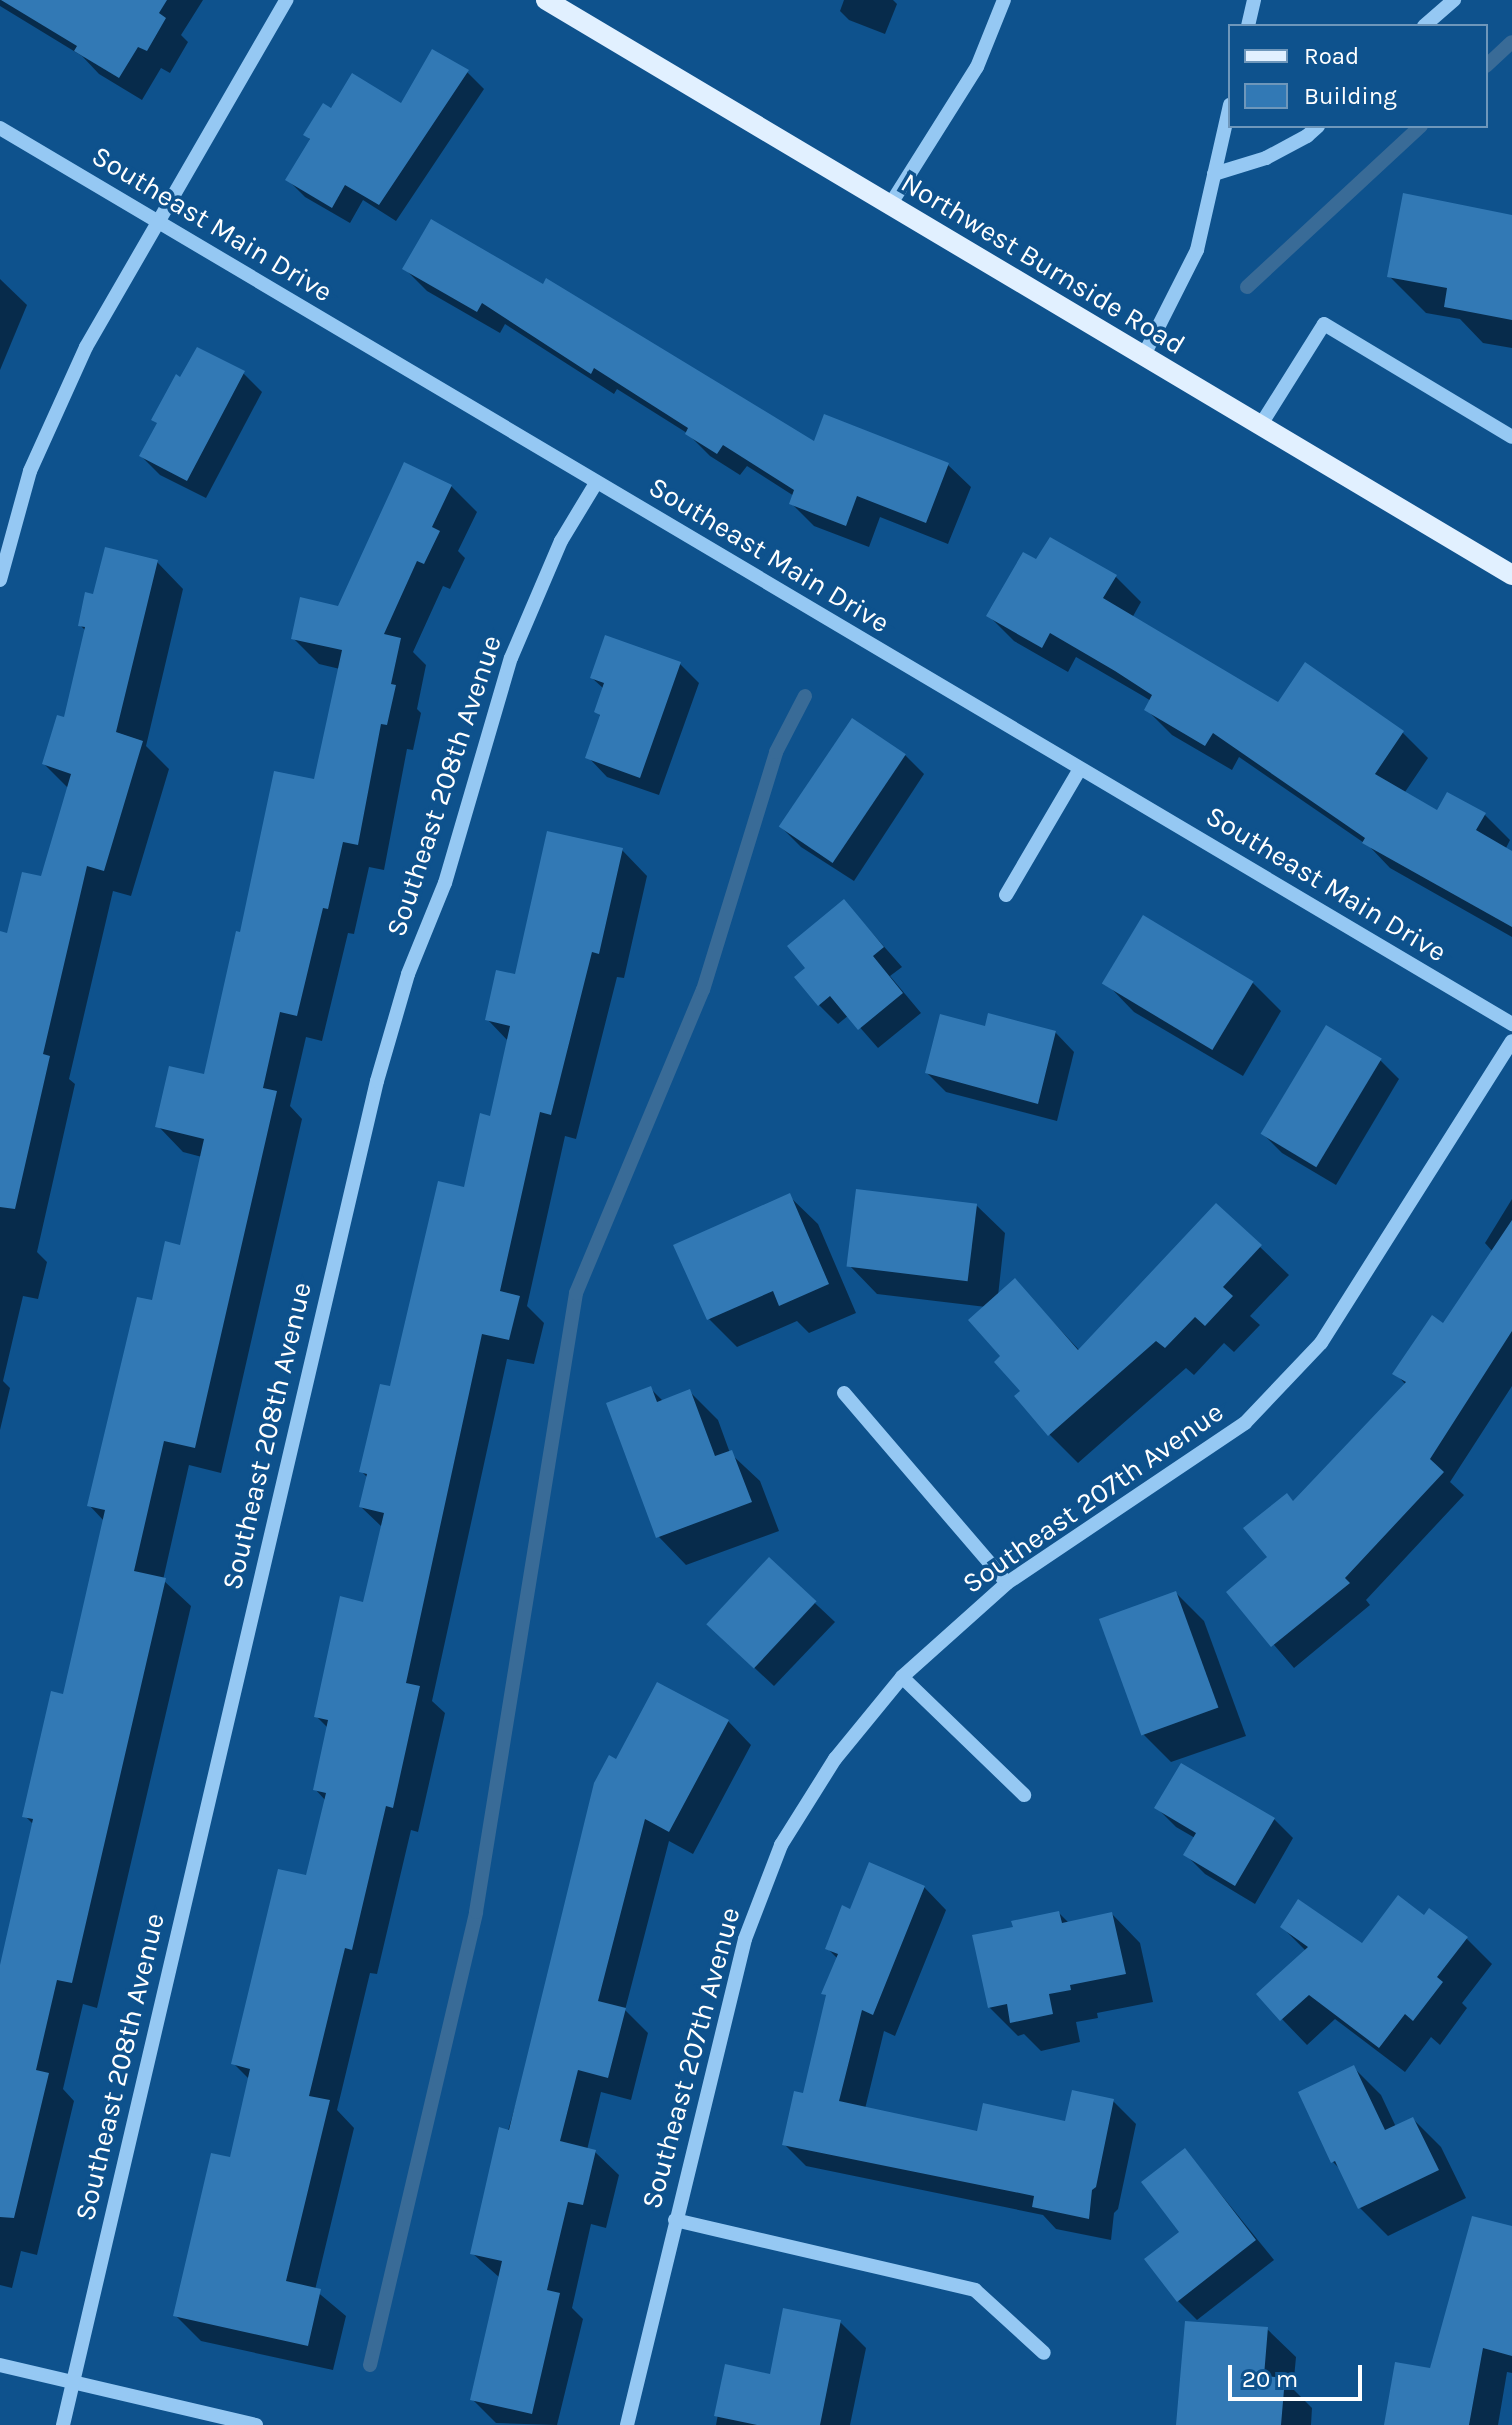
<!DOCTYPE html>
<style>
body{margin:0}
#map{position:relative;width:1512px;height:2425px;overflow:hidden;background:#0e528d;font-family:Karla,sans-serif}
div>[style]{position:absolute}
.shadow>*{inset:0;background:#0007}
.stream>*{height:14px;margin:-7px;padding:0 7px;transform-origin:7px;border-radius:7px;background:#396b97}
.building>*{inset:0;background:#3279b5;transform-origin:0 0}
.minor>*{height:14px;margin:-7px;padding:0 7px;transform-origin:7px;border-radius:7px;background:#95c8f3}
.major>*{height:20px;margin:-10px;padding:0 10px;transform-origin:10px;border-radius:10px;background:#e1f0ff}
span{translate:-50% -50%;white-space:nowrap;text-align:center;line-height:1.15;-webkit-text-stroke:7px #0e528d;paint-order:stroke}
.street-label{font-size:28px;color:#fff}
.legend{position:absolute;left:1228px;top:24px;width:260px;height:104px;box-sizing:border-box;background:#0e528d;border:2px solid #6e97bb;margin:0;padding:10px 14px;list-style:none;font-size:24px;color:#fff}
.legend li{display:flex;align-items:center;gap:16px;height:40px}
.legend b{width:40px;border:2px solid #6e97bb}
.scale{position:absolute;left:1228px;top:2365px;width:134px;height:36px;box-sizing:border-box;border:4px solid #fff;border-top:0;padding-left:10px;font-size:24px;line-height:28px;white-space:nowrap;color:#fff;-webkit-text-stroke:6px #0e528d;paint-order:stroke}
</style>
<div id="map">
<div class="shadow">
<div style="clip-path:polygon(0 0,203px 0,181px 35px,188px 42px,170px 73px,161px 68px,142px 100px,99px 74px,82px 56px,0 6px)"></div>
<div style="clip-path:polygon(844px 0,893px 0,897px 4px,885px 34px,849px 20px,840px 11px)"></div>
<div style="clip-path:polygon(467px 72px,484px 89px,396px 221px,363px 200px,350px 223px,305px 197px,288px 180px,311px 141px,306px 135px,331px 110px,402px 105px)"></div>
<div style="clip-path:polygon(1512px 217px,1512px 348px,1483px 343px,1460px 319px,1426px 313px,1389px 276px)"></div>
<div style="clip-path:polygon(404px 268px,815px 444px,948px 465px,971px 487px,948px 544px,880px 517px,869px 547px,814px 526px,791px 503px,794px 496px,747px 466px,740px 475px,710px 456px,687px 433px,617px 389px,614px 394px,505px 324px,500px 333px,427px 291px)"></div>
<div style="clip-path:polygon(0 279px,27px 305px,0 370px)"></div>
<div style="clip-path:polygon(243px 373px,262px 392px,206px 498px,160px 475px,141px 456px,181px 380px)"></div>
<div style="clip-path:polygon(451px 486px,477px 512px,458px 551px,465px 558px,450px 589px,443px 586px,413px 652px,426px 665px,417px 709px,421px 713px,413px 750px,407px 749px,384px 870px,369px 867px,354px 934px,348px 933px,322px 1041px,306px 1037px,290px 1106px,302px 1119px,221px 1473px,189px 1465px,163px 1580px,191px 1606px,97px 2008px,83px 2004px,63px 2089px,74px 2101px,37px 2255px,21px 2251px,12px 2288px,0 2285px,0 1974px,34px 1825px,25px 1816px,65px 1697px,104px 1521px,89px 1505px,154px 1302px,181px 1247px,202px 1157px,183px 1152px,158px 1126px,206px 1076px,242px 934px,315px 782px,340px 669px,319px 664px,293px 638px,339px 608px)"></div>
<div style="clip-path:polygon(157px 562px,183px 589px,146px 746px,169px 769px,131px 896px,113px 891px,69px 1079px,75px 1084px,37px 1252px,47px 1262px,38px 1299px,23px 1296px,3px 1381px,10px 1388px,0 1430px,0 933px,9px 935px,42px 879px,69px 789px,44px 764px,66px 719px,86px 631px,80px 625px,95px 596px)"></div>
<div style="clip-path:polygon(1036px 562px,1116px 577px,1141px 602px,1132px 618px,1278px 705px,1403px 733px,1428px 758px,1405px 792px,1438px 812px,1485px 815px,1510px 840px,1505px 850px,1512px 857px,1512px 937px,1390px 868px,1370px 847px,1239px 757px,1232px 770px,1172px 735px,1147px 710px,1151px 701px,1143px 696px,1076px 657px,1068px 672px,1014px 641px,988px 615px)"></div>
<div style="clip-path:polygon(680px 664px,699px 683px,659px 795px,607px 777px,588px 757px,601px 717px,596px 711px,604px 689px,592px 678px)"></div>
<div style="clip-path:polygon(905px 755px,924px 774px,854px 881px,801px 847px,782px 828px)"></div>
<div style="clip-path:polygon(622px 850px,647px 876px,624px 978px,617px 977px,576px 1139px,565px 1136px,527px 1306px,544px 1323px,534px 1364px,507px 1359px,432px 1701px,445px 1713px,418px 1832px,411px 1830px,377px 1974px,370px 1973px,337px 2110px,354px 2128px,315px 2290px,346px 2316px,333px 2370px,201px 2341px,175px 2315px,231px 2160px,250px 2080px,233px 2063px,308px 1878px,326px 1801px,315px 1789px,328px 1728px,316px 1716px,364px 1604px,382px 1527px,361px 1507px,368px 1478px,361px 1471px,492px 1118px,509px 1042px,487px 1019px,517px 977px)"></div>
<div style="clip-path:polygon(844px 901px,902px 967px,890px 976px,921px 1013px,878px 1048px,849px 1015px,838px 1024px,819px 1005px,808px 968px)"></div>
<div style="clip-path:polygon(1252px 982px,1281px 1011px,1243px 1076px,1134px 1012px,1106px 983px)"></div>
<div style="clip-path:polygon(987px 1028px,1055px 1032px,1074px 1052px,1057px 1121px,946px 1092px,927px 1073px)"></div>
<div style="clip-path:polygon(1380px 1060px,1399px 1079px,1336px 1185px,1282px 1153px,1263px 1134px)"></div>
<div style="clip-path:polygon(789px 1196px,818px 1224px,856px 1313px,809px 1333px,797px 1321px,737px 1347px,709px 1319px)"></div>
<div style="clip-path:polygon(1512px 1199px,1512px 1386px,1450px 1482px,1464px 1495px,1366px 1600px,1370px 1605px,1294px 1668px,1228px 1592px,1270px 1558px,1294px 1503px,1406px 1385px,1395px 1373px,1444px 1326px,1493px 1252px,1485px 1243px)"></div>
<div style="clip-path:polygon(976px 1205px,1005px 1233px,998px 1296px,1015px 1281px,1080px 1351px,1260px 1247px,1289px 1275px,1250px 1316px,1260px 1325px,1234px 1352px,1224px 1343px,1194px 1375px,1186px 1368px,1078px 1463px,1049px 1434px,1003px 1356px,986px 1307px,877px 1294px,849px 1265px)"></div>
<div style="clip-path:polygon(650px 1388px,663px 1401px,690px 1392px,718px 1420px,730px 1453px,760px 1481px,779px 1531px,686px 1565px,658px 1536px)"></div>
<div style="clip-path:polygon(769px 1560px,835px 1622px,774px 1686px,728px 1643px)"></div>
<div style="clip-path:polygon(1176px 1593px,1204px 1621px,1246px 1736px,1171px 1762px,1143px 1734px)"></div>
<div style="clip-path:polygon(728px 1721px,751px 1745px,693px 1854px,669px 1841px,625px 2010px,648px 2033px,631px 2100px,601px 2092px,587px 2150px,595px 2152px,619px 2175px,606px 2228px,591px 2224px,572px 2308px,583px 2319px,557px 2425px,496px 2423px,472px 2399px,500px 2278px,472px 2253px,617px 1761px)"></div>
<div style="clip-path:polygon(1182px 1765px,1274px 1819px,1293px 1838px,1255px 1904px,1205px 1874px,1186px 1855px,1195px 1838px,1176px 1827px,1157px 1808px)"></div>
<div style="clip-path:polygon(924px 1887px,946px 1910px,895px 2036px,884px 2031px,865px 2109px,978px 2133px,1066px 2124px,1113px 2101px,1136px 2124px,1118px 2209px,1114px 2213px,1111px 2240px,1056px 2229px,1043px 2215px,806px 2166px,784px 2144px,805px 2095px,828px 1997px,823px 1993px,838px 1959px,827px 1948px,851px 1911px)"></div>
<div style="clip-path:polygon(1059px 1913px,1069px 1923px,1112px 1914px,1140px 1943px,1153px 2002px,1097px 2013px,1098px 2018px,1076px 2022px,1080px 2042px,1041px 2051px,1024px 2034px,1018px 2036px,989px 2007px,1015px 1929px)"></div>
<div style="clip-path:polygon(1424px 1917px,1466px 1938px,1492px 1964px,1462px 2003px,1467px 2008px,1440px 2045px,1431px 2037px,1405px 2072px,1335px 2019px,1307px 2045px,1258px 1994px,1306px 1951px,1282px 1927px,1363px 1945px)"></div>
<div style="clip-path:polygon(1353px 2067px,1381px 2095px,1396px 2127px,1413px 2119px,1441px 2147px,1466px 2198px,1388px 2236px,1360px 2208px,1341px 2170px,1332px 2161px)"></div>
<div style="clip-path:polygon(1185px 2150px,1274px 2260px,1197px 2320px,1178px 2301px)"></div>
<div style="clip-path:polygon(1512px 2228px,1512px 2373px,1507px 2372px,1498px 2425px,1386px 2425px,1431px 2371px)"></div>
<div style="clip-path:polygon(840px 2322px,866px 2348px,850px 2425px,716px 2425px,727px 2366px,771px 2376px)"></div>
<div style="clip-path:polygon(1267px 2329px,1296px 2357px,1293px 2389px,1312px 2408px,1311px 2425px,1178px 2425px)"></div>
</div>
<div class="stream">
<div style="left:1486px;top:66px;width:35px;rotate:-43deg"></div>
<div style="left:1247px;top:287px;width:237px;rotate:-42.8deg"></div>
<div style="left:370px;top:2365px;width:465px;rotate:-76.8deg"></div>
<div style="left:476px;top:1912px;width:627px;rotate:-80.82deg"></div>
<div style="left:576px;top:1293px;width:329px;rotate:-67.3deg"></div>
<div style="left:703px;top:990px;width:249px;rotate:-72.9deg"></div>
<div style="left:776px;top:752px;width:63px;rotate:-62.6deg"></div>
</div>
<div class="building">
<div style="clip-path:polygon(1px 0,167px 0,159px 13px,166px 18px,147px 51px,138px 47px,119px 78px,74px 51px,77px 46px)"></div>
<div style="clip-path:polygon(432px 49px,469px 70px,379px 205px,345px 185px,332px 208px,285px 180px,310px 139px,303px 135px,323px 103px,331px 108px,352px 73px,401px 103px)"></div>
<div style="clip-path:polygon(1403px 193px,1512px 215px,1512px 320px,1444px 307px,1447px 288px,1387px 277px)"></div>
<div style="clip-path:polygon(431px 219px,543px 284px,546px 278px,814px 441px,824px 414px,949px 463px,926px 523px,857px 496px,846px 526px,789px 504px,794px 490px,723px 445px,717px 454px,685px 434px,688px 428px,594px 368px,591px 374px,482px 303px,477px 312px,402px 269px)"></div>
<div style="clip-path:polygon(197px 347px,245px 371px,187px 481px,139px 456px,157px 423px,151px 420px,176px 374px,180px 377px)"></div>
<div style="clip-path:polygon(404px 462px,452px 485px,432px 527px,440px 531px,424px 564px,417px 561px,384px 634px,401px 638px,391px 684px,396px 685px,387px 725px,381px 724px,358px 845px,343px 842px,328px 909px,323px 908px,297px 1016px,280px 1012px,263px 1088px,277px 1091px,195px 1448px,164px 1441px,134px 1571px,166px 1578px,72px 1983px,57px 1980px,36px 2070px,49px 2073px,14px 2218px,0 2217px,0 1965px,33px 1819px,22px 1817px,51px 1691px,63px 1694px,105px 1510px,87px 1506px,137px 1297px,152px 1300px,165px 1241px,180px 1245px,204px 1139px,155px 1127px,169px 1066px,204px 1074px,236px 931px,240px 932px,274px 771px,314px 779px,342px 650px,291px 639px,300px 597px,338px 606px)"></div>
<div style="clip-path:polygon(1050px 537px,1117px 575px,1103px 598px,1278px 702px,1305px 662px,1404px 731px,1375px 774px,1437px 810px,1447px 792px,1486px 813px,1476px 830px,1512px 851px,1512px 927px,1362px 843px,1365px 838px,1213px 733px,1205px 746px,1144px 710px,1152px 695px,1115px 671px,1050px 633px,1042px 648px,986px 616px,1023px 552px,1036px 559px)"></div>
<div style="clip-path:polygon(105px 547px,158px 560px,116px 732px,143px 741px,104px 871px,87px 866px,43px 1054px,50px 1056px,15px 1209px,0 1207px,0 931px,7px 933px,22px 872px,41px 876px,71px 774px,42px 764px,57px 715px,64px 717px,85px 627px,78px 626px,85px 592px,93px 594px)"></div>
<div style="clip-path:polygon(605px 635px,681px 662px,640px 778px,585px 758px,600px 715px,594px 712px,604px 683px,590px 678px)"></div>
<div style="left:852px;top:718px;width:65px;height:131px;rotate:34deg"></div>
<div style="clip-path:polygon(547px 831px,623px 848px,599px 954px,592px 952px,551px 1115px,540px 1112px,500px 1291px,520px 1296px,509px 1340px,482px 1334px,406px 1683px,420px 1686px,393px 1808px,386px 1806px,352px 1950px,345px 1948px,309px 2096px,330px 2100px,286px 2281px,321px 2289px,308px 2346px,173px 2316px,211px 2153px,230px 2157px,250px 2069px,231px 2064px,278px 1869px,306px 1875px,326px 1793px,313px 1790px,328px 1720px,314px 1717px,340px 1596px,363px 1602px,384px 1513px,359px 1507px,367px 1474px,359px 1472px,380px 1384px,390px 1386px,438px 1181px,464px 1187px,480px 1113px,490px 1116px,510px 1026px,485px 1020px,496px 970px,515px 974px)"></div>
<div style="clip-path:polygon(844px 899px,884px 947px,873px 956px,903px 993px,858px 1030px,830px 996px,818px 1006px,794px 977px,805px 968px,787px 946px)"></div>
<div style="left:1143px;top:915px;width:129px;height:80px;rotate:31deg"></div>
<div style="clip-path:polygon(988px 1013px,1056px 1031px,1038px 1104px,925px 1073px,940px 1014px,985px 1026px)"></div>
<div style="left:1326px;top:1025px;width:65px;height:127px;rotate:31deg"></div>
<div style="left:856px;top:1189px;width:122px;height:78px;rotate:7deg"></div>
<div style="clip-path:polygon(790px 1193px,829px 1284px,779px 1306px,773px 1291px,707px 1320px,673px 1245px)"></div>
<div style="clip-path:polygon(1216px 1203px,1262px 1245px,1223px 1287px,1233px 1296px,1205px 1326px,1195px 1317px,1165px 1348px,1156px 1341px,1048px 1436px,1014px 1396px,1020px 1391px,994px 1362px,1000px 1356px,968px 1320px,1015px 1278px,1078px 1350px)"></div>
<div style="clip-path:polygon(1512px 1220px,1512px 1331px,1430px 1459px,1444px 1472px,1345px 1578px,1350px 1583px,1271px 1647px,1226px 1592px,1267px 1557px,1243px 1528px,1287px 1493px,1293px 1501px,1406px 1382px,1392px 1374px,1432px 1315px,1443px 1323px)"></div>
<div style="clip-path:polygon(651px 1386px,657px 1402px,690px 1389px,715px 1456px,732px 1450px,752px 1502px,656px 1538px,606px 1403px)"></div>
<div style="left:769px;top:1557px;width:65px;height:92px;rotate:43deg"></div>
<div style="left:1176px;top:1591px;width:124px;height:82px;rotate:70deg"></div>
<div style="clip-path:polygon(657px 1682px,729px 1720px,669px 1832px,645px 1819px,598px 2001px,626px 2008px,608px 2078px,578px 2070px,560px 2141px,596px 2150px,583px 2205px,568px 2202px,547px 2290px,560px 2293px,532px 2414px,470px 2400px,502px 2261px,470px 2254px,499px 2127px,509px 2130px,594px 1783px,609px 1755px,616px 1759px)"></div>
<div style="clip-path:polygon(1181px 1763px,1275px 1818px,1235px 1886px,1183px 1855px,1196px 1833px,1154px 1808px)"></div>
<div style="clip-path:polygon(869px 1862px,925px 1886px,873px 2015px,862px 2010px,839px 2101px,977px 2131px,983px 2103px,1065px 2121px,1072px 2090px,1114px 2099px,1096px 2187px,1092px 2190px,1089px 2219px,1032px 2207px,1034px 2196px,782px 2145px,794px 2091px,803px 2093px,826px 1995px,821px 1994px,838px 1954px,825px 1949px,842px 1905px,850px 1909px)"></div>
<div style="clip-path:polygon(1398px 1895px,1424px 1915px,1429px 1908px,1468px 1937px,1437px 1977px,1443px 1982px,1413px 2021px,1405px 2014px,1379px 2048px,1309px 1995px,1280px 2021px,1256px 1994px,1308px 1947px,1280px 1927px,1298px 1899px,1362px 1943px)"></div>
<div style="clip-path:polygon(1059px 1911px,1062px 1923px,1112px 1912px,1126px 1974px,1070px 1985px,1071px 1990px,1049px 1994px,1053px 2014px,1010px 2023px,1007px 2004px,988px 2008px,972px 1935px,1013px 1927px,1011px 1921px)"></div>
<div style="clip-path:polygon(1354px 2065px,1385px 2130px,1413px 2117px,1439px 2170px,1358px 2209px,1335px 2161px,1331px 2163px,1298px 2092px)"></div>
<div style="clip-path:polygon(1185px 2148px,1256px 2240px,1177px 2302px,1144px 2259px,1179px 2232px,1141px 2182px)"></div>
<div style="clip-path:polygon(1472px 2216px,1512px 2226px,1512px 2356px,1483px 2348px,1469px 2425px,1384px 2425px,1395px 2362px,1430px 2368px)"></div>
<div style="clip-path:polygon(783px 2308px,841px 2320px,820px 2425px,757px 2425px,714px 2416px,725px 2364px,770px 2374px)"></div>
<div style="clip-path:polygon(1185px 2321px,1268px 2327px,1264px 2376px,1285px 2378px,1281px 2425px,1176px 2425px)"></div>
</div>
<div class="minor">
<div style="left:1248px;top:26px;width:27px;rotate:-77deg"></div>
<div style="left:1424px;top:26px;width:40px;rotate:-41deg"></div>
<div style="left:0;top:128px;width:1758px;rotate:30.65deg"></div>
<div style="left:1214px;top:174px;width:54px;rotate:-17.1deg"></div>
<div style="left:1266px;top:158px;width:47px;rotate:-28.2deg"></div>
<div style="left:1307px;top:136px;width:15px;rotate:-42deg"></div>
<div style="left:890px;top:205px;width:163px;rotate:-57.8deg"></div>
<div style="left:977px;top:67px;width:72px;rotate:-68.1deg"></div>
<div style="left:1143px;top:357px;width:120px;rotate:-63.2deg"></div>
<div style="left:1197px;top:250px;width:149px;rotate:-77.2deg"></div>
<div style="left:1260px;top:426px;width:120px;rotate:-57.9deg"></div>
<div style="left:1324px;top:324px;width:219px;rotate:31deg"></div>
<div style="left:0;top:580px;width:113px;rotate:-74.6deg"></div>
<div style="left:30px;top:471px;width:136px;rotate:-65.7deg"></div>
<div style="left:86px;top:347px;width:401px;rotate:-60deg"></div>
<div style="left:1006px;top:895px;width:146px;rotate:-59.6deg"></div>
<div style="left:844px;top:1393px;width:250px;rotate:49.4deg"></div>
<div style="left:902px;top:1677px;width:170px;rotate:44deg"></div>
<div style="left:675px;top:2220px;width:308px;rotate:13.1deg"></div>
<div style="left:975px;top:2290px;width:93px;rotate:42.4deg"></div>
<div style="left:0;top:2365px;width:263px;rotate:13.2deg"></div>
<div style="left:63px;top:2425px;width:1380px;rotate:-76.85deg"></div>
<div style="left:377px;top:1081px;width:111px;rotate:-73.8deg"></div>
<div style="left:408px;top:974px;width:98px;rotate:-67.9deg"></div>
<div style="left:445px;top:883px;width:234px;rotate:-73.7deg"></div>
<div style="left:511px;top:658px;width:127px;rotate:-66.9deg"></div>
<div style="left:561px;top:541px;width:68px;rotate:-58.9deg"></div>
<div style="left:627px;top:2425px;width:500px;rotate:-76.35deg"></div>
<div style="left:745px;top:1939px;width:101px;rotate:-69deg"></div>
<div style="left:781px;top:1845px;width:102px;rotate:-57.9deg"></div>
<div style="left:835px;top:1759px;width:106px;rotate:-50.7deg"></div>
<div style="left:902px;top:1677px;width:141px;rotate:-41.8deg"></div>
<div style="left:1007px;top:1583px;width:287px;rotate:-33.9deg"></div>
<div style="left:1245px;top:1423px;width:110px;rotate:-46.5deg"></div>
<div style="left:1321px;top:1343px;width:357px;rotate:-57.7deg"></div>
</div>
<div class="major">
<div style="left:546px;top:0;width:1124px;rotate:30.76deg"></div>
</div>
<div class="street-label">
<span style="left:212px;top:224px;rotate:31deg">Southeast Main Drive</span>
<span style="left:1043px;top:264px;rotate:31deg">Northwest Burnside Road</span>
<span style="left:769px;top:555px;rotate:31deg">Southeast Main Drive</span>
<span style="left:444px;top:786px;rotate:-72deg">Southeast 208th Avenue</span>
<span style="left:1326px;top:884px;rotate:31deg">Southeast Main Drive</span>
<span style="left:267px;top:1436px;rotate:-77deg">Southeast 208th Avenue</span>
<span style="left:1093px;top:1498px;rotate:-35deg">Southeast 207th Avenue</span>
<span style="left:691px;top:2058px;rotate:-75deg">Southeast 207th Avenue</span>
<span style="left:120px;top:2067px;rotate:-77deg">Southeast 208th Avenue</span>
</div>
<ul class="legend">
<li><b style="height:10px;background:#e1f0ff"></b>Road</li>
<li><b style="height:22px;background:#3279b5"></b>Building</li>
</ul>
<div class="scale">20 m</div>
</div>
